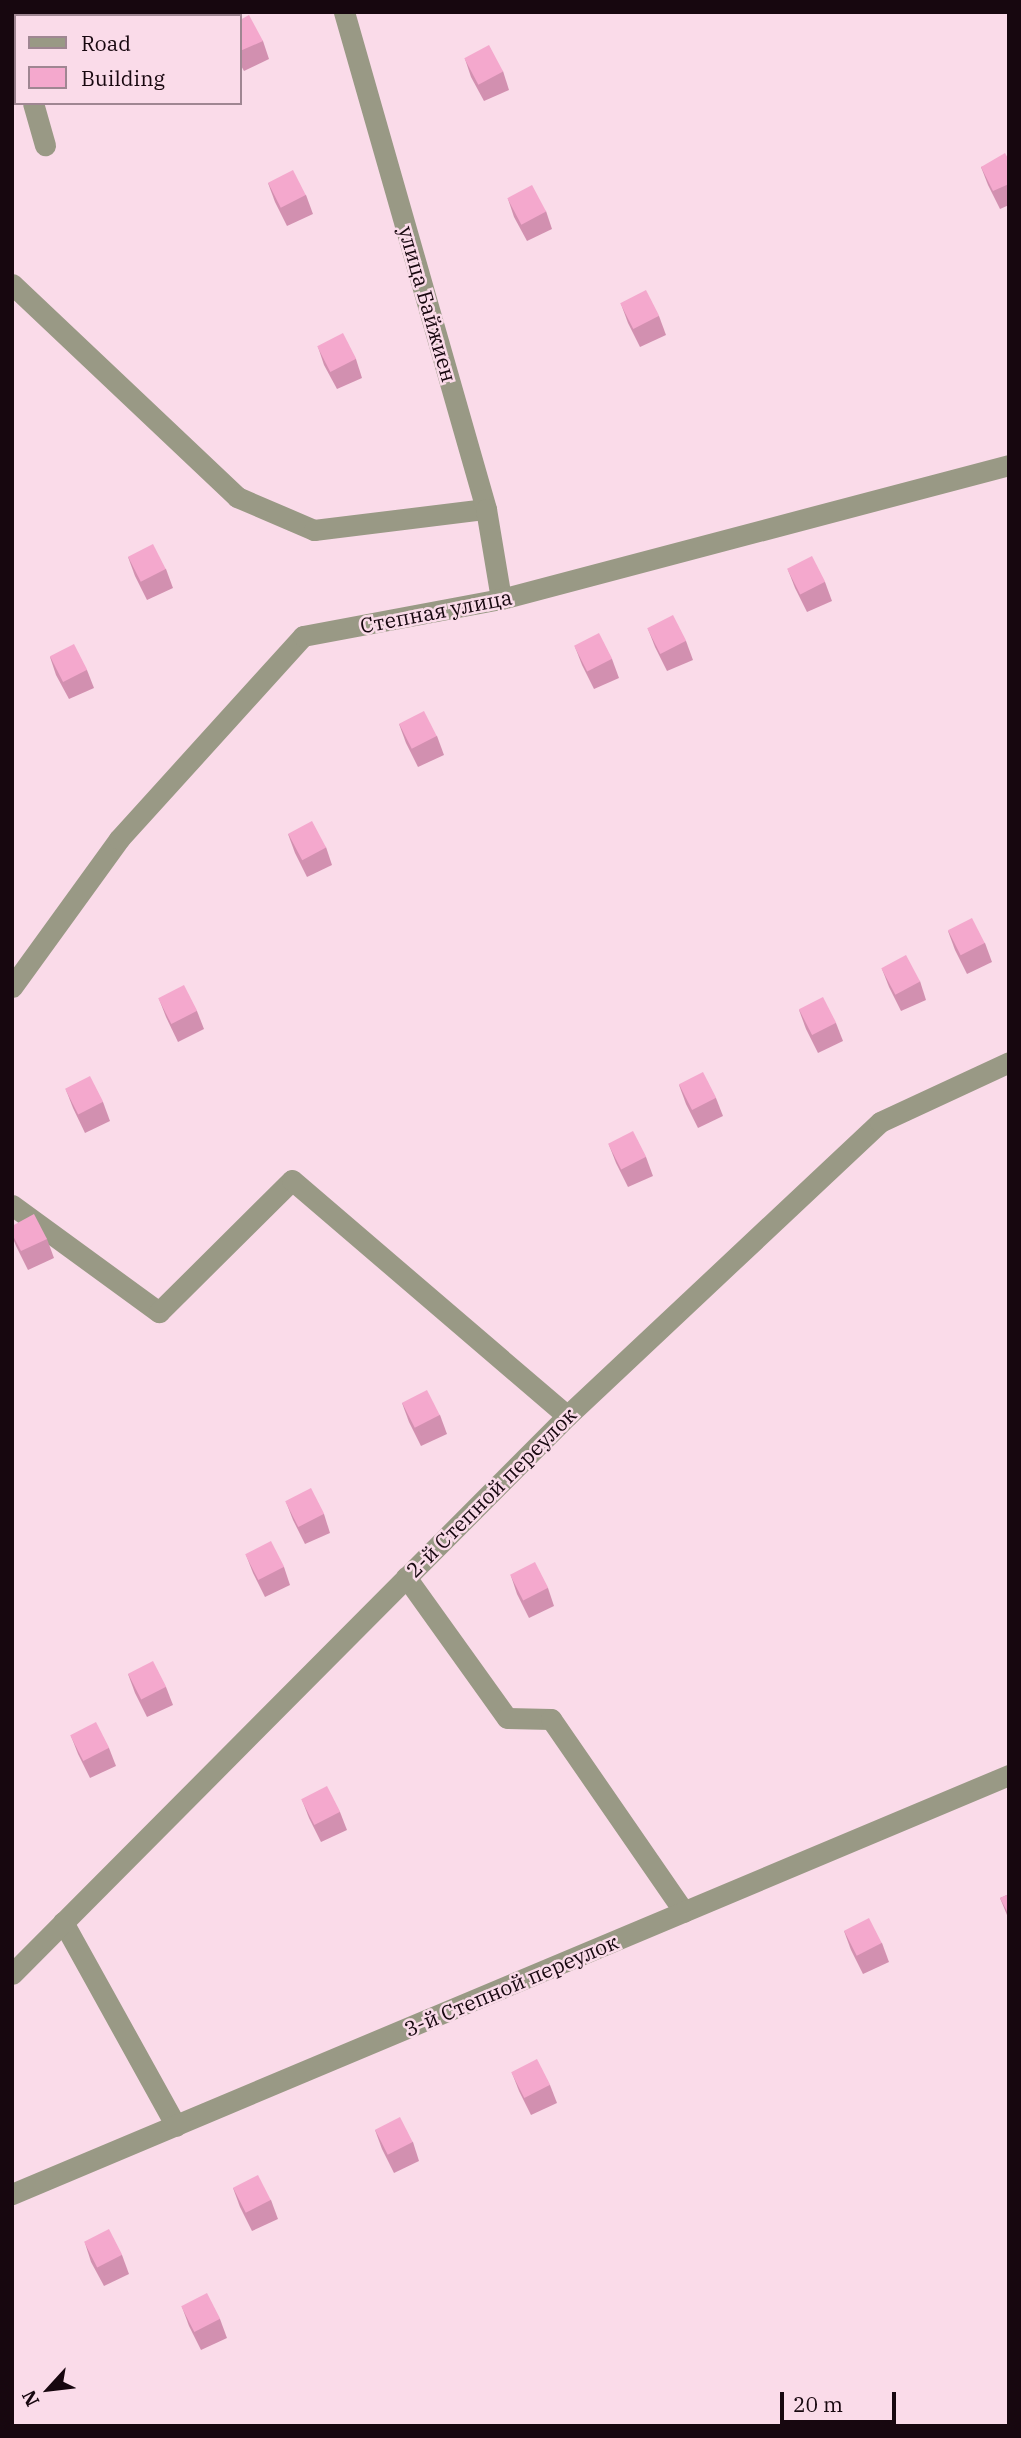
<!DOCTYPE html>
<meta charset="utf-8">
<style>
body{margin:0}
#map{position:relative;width:1021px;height:2438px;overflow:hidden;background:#fadbe9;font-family:"IBM Plex Serif",serif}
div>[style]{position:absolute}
.lane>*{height:21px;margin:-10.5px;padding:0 10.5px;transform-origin:10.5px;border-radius:10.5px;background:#999985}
.street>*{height:21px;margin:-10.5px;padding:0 10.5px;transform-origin:10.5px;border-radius:10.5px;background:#999985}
.wall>*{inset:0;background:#d290b0}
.building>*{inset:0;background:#f4a8cd;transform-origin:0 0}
span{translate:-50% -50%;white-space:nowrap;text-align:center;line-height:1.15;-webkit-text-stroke:5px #fadbe9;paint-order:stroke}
.street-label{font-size:21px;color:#17070f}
.frame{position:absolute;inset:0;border:14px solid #17070f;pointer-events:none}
.legend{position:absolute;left:14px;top:14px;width:228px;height:91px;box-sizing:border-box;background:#fadbe9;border:2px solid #9f8692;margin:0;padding:9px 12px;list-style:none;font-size:21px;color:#17070f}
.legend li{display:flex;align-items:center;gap:14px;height:35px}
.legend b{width:35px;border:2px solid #9f8692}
.north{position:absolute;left:14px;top:2354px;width:70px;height:70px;-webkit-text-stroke:5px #fadbe9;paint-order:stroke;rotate:243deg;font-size:19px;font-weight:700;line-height:28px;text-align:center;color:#17070f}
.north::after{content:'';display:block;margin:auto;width:24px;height:32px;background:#17070f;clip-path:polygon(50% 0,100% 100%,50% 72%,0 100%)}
.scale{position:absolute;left:780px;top:2392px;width:116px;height:32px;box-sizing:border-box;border:4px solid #17070f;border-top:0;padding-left:9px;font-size:21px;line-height:24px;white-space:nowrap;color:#17070f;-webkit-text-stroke:5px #fadbe9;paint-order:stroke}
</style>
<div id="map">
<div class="lane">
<div style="left:12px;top:284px;width:310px;rotate:43.4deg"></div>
<div style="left:237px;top:497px;width:84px;rotate:23.2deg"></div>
<div style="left:314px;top:530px;width:173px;rotate:-7deg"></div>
<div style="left:12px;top:1205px;width:182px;rotate:36.1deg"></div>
<div style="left:159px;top:1312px;width:187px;rotate:-44.8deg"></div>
<div style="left:292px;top:1180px;width:362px;rotate:40.6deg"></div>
</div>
<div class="street">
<div style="left:344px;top:12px;width:517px;rotate:74.05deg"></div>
<div style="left:486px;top:509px;width:91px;rotate:80.5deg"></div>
<div style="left:12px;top:32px;width:13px;rotate:72deg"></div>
<div style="left:33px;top:103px;width:44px;rotate:74.1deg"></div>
<div style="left:12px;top:987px;width:183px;rotate:-54.1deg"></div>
<div style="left:119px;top:839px;width:274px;rotate:-47.8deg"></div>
<div style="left:303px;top:636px;width:201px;rotate:-10.6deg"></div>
<div style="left:501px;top:599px;width:525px;rotate:-14.78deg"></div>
<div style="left:406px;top:1577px;width:173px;rotate:54.4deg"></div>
<div style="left:507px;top:1718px;width:44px;rotate:1.3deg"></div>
<div style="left:551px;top:1719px;width:234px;rotate:55.4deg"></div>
<div style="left:63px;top:1922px;width:233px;rotate:61deg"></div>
<div style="left:12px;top:1974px;width:787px;rotate:-45.15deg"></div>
<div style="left:567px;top:1416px;width:429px;rotate:-43.2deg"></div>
<div style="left:880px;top:1122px;width:142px;rotate:-24.9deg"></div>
<div style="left:12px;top:2194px;width:1081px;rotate:-22.8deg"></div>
</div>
<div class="wall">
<div style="clip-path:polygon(240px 20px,263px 41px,269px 59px,244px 71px,240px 64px)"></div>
<div style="clip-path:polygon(465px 59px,503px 71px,509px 90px,484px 101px,471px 77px)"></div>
<div style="clip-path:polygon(1009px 160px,1009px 205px,1000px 209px,988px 185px,981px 167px)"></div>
<div style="clip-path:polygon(268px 183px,306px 195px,313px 214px,287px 226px,275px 202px)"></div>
<div style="clip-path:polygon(508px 199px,546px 211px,552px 229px,527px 241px,514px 217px)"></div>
<div style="clip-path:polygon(621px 304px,659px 316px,666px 335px,640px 347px,628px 323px)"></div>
<div style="clip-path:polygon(318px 347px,356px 359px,362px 378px,337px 389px,324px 365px)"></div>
<div style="clip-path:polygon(128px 557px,166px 569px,173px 588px,147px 600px,135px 576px)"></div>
<div style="clip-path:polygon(788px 570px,825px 582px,832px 601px,807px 612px,795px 588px)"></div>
<div style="clip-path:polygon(648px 629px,686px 641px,693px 660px,667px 671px,655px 647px)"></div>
<div style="clip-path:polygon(575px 647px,612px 659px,619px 678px,594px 689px,582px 665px)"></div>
<div style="clip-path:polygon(50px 657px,87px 670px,94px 688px,69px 699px,56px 675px)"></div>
<div style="clip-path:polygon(399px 724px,437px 736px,444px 755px,418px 767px,406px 743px)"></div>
<div style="clip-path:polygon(288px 834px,326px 847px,332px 865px,307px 877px,295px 853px)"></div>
<div style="clip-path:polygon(948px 931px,985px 943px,992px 962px,967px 974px,955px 950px)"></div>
<div style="clip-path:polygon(882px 969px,920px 981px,926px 1000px,901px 1011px,889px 987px)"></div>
<div style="clip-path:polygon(159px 999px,197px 1011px,204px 1029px,178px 1042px,166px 1017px)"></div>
<div style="clip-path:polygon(799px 1010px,836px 1023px,843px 1041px,818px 1053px,806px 1029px)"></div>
<div style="clip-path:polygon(679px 1085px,716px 1098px,723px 1116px,698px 1128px,686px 1104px)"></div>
<div style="clip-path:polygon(66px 1090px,103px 1102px,110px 1121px,85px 1133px,73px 1108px)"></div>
<div style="clip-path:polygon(609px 1145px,646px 1157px,653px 1176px,628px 1187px,616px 1163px)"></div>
<div style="clip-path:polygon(12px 1226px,47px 1239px,54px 1258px,28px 1270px,16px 1246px,12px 1236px)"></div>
<div style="clip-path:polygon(402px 1403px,440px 1415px,447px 1434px,421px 1446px,409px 1422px)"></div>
<div style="clip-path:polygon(286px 1502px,324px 1514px,330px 1533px,305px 1544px,293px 1520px)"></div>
<div style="clip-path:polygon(246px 1555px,284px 1567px,290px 1585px,265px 1597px,253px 1573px)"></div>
<div style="clip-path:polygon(511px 1576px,548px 1588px,554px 1606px,529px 1618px,517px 1594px)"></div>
<div style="clip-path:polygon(128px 1674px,166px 1687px,173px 1705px,147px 1717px,135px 1693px)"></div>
<div style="clip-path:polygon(71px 1736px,109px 1748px,116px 1766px,90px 1778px,78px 1754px)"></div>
<div style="clip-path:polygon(302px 1800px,340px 1812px,347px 1830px,321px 1842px,309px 1818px)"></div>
<div style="clip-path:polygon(1009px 1894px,1009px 1920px,1000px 1898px)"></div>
<div style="clip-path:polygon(844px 1931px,882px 1943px,889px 1962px,863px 1974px,851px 1950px)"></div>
<div style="clip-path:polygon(512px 2073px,550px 2085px,557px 2103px,531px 2115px,519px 2091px)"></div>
<div style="clip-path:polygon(375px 2130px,413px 2142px,419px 2161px,394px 2173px,382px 2149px)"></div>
<div style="clip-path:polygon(233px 2188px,271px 2200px,278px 2219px,252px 2231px,240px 2207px)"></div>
<div style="clip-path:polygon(85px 2243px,122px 2255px,129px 2274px,104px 2286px,91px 2262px)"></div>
<div style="clip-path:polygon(182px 2307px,220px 2319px,227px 2338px,201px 2350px,189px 2326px)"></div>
</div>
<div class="building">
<div style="clip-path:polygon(249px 15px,263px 41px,240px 51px,240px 20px)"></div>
<div style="left:489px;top:45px;width:30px;height:28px;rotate:62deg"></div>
<div style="clip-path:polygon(1005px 153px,1009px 160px,1009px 184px,993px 191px,981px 167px)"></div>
<div style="left:293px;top:170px;width:28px;height:28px;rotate:63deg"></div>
<div style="left:532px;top:185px;width:30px;height:28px;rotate:62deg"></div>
<div style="left:646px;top:290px;width:29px;height:29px;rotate:63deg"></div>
<div style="left:343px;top:333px;width:29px;height:29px;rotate:63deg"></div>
<div style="left:153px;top:544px;width:28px;height:28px;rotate:63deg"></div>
<div style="left:812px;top:556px;width:29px;height:28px;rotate:63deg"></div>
<div style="left:673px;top:615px;width:29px;height:29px;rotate:63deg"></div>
<div style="left:599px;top:633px;width:29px;height:28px;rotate:63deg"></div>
<div style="left:74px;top:644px;width:29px;height:27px;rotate:63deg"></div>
<div style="left:424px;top:711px;width:28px;height:28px;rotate:63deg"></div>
<div style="left:312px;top:821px;width:30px;height:27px;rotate:62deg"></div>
<div style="left:972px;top:918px;width:28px;height:27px;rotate:63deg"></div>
<div style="left:906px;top:955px;width:30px;height:28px;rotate:62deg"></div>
<div style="left:184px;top:985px;width:29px;height:29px;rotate:63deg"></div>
<div style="left:823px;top:997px;width:29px;height:27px;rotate:63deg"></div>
<div style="left:703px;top:1072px;width:29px;height:27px;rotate:63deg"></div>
<div style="left:90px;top:1076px;width:29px;height:28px;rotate:63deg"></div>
<div style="left:633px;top:1131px;width:29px;height:28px;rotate:63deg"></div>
<div style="clip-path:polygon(34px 1214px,47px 1239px,21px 1251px,12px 1234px,12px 1226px)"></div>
<div style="left:427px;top:1390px;width:28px;height:28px;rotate:63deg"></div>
<div style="left:311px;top:1488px;width:29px;height:29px;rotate:63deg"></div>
<div style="left:271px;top:1541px;width:29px;height:29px;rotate:63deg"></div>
<div style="left:535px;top:1562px;width:29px;height:28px;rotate:63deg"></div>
<div style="left:153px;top:1661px;width:29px;height:28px;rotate:63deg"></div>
<div style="left:96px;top:1722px;width:29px;height:29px;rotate:63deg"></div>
<div style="left:327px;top:1786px;width:29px;height:29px;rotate:63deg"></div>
<div style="clip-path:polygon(1009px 1894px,1009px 1915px,1000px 1898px)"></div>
<div style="left:869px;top:1918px;width:28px;height:28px;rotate:63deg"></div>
<div style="left:537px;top:2059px;width:29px;height:29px;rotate:63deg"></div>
<div style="left:400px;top:2117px;width:28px;height:28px;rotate:63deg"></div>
<div style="left:258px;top:2175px;width:28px;height:28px;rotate:63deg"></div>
<div style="left:109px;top:2229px;width:29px;height:28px;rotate:63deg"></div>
<div style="left:207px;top:2293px;width:29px;height:29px;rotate:63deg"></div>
</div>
<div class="street-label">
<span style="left:428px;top:304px;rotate:74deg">улица Байжиен</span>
<span style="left:436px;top:611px;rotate:-11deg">Степная улица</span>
<span style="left:491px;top:1492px;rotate:-45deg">2-й Степной переулок</span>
<span style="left:511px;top:1985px;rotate:-23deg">3-й Степной переулок</span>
</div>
<div class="frame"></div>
<ul class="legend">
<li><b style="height:9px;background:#999985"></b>Road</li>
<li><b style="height:19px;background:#f4a8cd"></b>Building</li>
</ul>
<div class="north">N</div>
<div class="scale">20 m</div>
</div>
